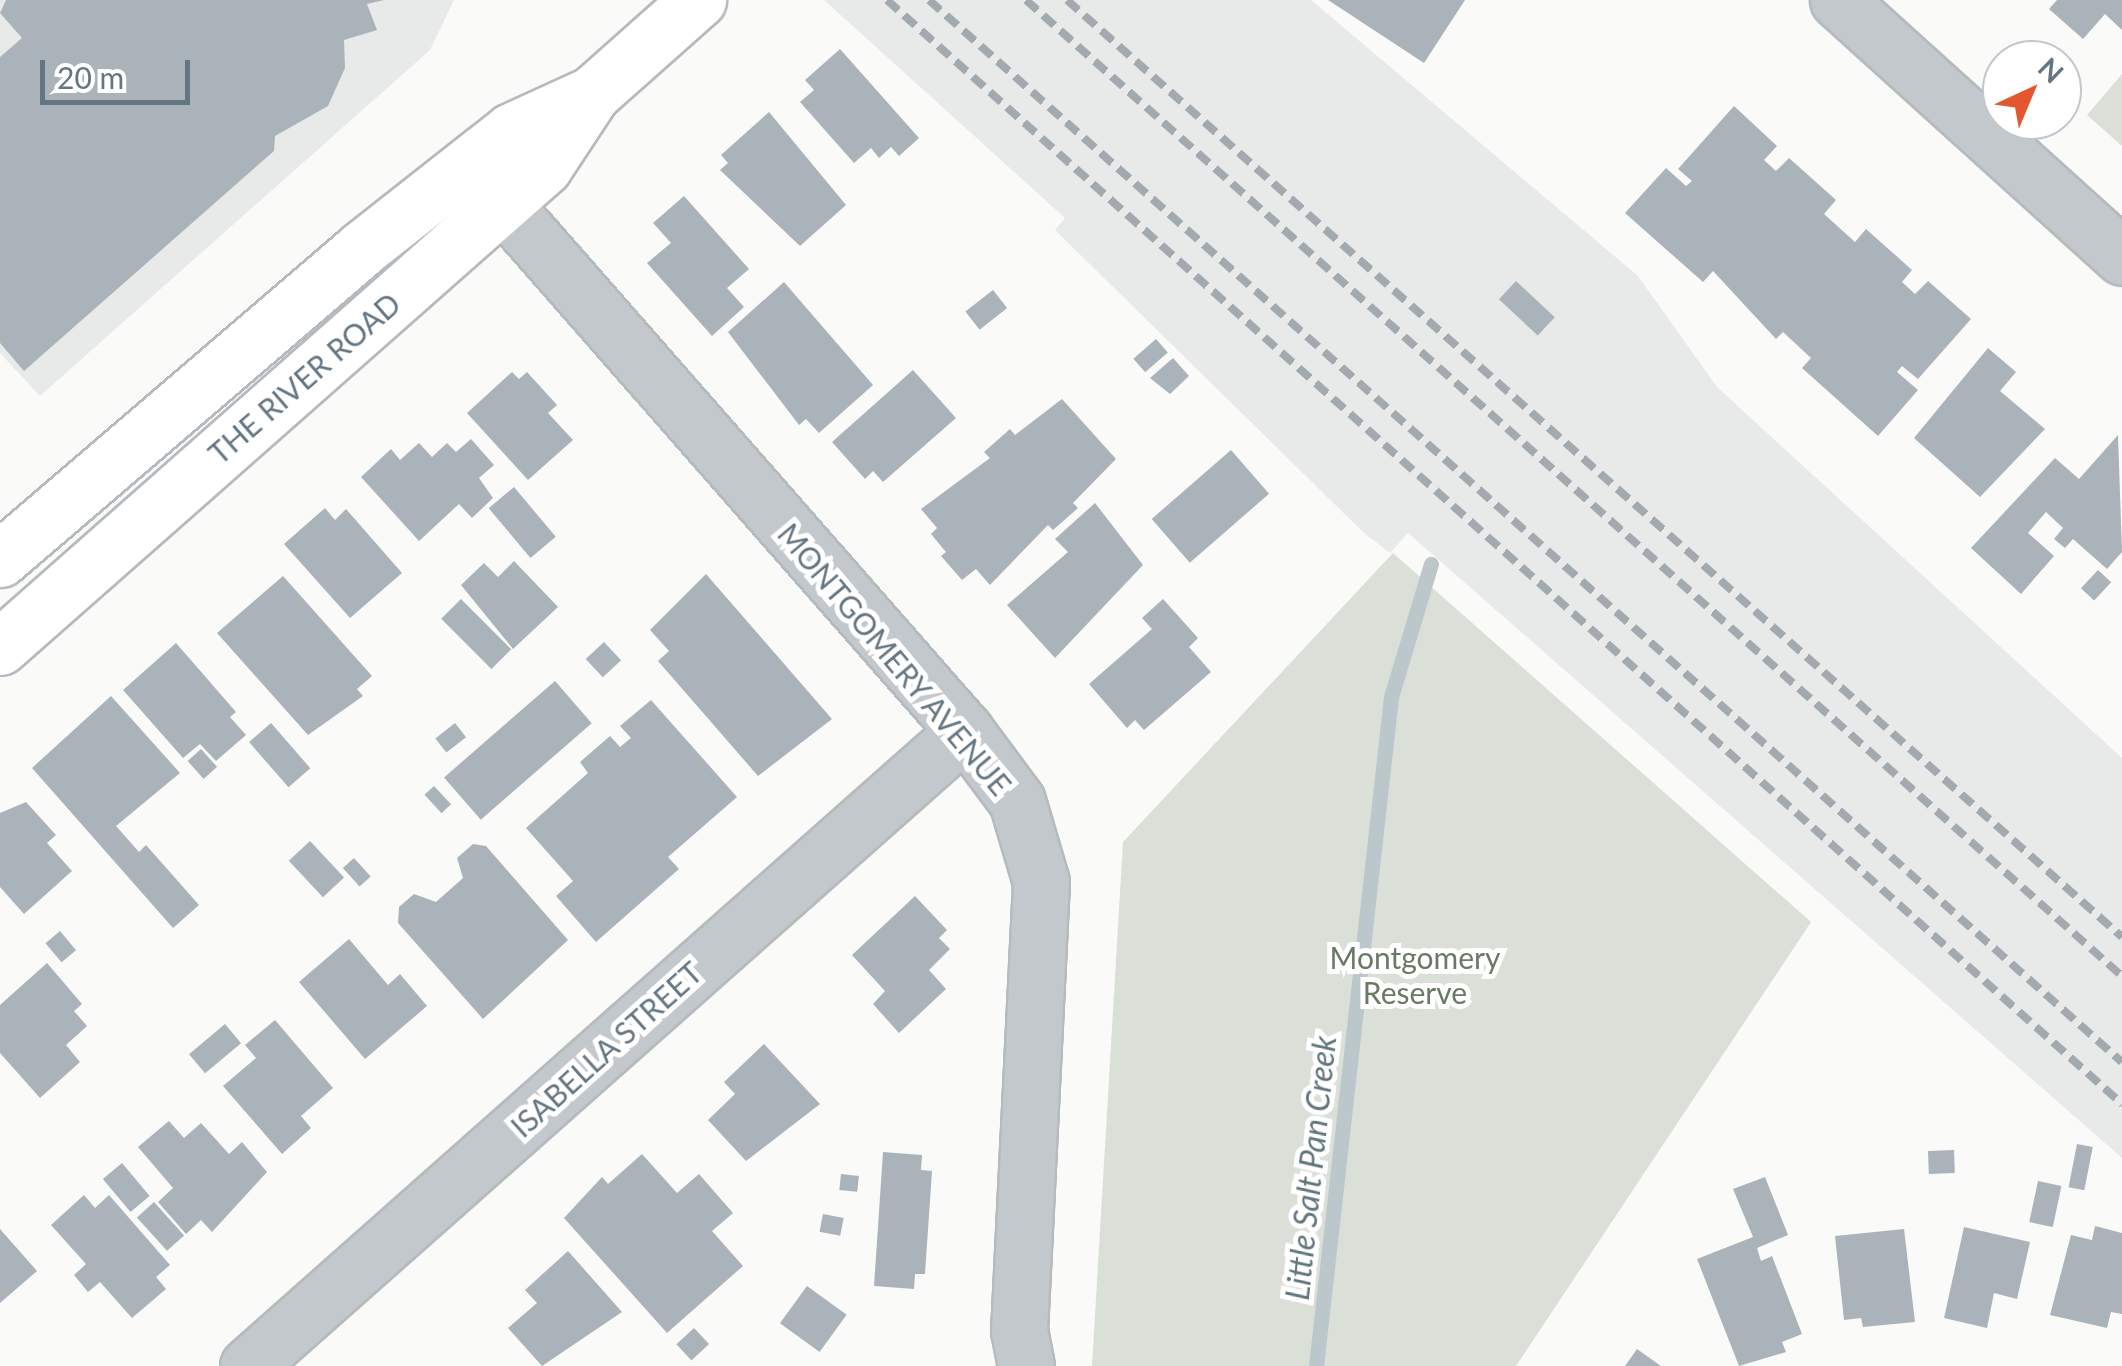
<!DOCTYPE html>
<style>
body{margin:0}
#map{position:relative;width:2122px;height:1366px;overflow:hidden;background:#fafaf8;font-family:Lato,sans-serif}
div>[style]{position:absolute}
.built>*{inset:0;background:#e8e9e9}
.green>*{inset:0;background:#dadfd7}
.stream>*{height:15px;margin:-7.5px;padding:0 7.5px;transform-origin:7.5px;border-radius:7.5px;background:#bbc7cb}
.building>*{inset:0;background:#aab3b9;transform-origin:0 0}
.roads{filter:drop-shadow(2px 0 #b5babe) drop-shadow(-2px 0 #b5babe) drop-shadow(0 2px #b5babe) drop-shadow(0 -2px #b5babe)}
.minor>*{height:55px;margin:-27.5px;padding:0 27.5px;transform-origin:27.5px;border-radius:27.5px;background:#c3c8cc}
.major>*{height:55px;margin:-27.5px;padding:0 27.5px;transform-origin:27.5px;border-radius:27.5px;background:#fff}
.rail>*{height:8px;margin-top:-4px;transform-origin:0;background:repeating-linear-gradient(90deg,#a2aab0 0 15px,transparent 0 23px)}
span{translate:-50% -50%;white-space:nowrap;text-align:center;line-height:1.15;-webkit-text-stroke:10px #fff;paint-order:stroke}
.street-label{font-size:30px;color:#657683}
.park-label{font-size:30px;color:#687a64}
.water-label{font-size:32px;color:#60757c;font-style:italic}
.north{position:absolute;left:1982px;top:40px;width:100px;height:100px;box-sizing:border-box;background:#fff;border:2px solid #c1c8cd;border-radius:50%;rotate:44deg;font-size:28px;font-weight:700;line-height:40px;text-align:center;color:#657683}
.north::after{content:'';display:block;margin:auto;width:35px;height:45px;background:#e4572e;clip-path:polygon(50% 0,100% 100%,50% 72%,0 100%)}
.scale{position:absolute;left:40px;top:60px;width:150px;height:45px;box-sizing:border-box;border:5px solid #657683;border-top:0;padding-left:12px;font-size:30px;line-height:35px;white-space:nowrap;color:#657683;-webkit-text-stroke:8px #fff;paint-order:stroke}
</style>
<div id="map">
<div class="built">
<div style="clip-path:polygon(0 0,454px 0,430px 50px,40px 396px,0 353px)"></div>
<div style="clip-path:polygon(824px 0,1311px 0,1638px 276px,1717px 387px,2122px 758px,2122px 1158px,1408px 533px,1390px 553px,1364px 533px,1055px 230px,1065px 218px)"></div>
</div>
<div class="green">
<div style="clip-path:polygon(2122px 74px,2122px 146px,2087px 115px)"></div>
<div style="clip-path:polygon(1393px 553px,1811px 922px,1516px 1366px,1092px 1366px,1123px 842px)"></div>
</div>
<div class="stream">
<div style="left:1316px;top:1366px;width:673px;rotate:-83.6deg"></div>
<div style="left:1391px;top:697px;width:139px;rotate:-73.3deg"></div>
</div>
<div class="building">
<div style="clip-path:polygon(6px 0,384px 0,367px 4px,377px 30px,344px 40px,345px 68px,328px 106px,275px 136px,274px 151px,24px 371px,0 343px,0 57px,22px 38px,0 13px)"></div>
<div style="clip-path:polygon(1328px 0,1465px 0,1424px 63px)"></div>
<div style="clip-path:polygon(2057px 0,2122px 0,2122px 30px,2105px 14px,2083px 39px,2049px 9px)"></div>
<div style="clip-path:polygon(840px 49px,919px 138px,899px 156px,891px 147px,879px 158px,871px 148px,854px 163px,800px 102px,814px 90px,805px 80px)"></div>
<div style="clip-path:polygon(1734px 106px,1777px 146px,1764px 160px,1776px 171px,1789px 158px,1836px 200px,1824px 214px,1855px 242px,1866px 229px,1912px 270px,1902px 282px,1915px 294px,1928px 281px,1971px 319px,1918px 379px,1902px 366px,1897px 372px,1918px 390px,1878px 436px,1802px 368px,1811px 358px,1783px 332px,1776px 339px,1713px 271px,1703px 282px,1625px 213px,1666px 168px,1686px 186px,1692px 181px,1678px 169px)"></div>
<div style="clip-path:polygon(769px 112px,846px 205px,800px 246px,720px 170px,728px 163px,721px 155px)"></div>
<div style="clip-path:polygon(684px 196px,749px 269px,727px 288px,744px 307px,712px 336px,647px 263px,671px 243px,653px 223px)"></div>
<div style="left:1516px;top:281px;width:53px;height:25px;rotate:43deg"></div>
<div style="clip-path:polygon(784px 282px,873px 385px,819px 433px,806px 419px,799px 425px,728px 332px)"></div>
<div style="left:993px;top:290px;width:23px;height:35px;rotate:52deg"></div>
<div style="left:1156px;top:339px;width:18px;height:30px;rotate:49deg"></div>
<div style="clip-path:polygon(1988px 348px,2016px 372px,2000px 391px,2045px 429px,1980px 497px,1914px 438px)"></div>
<div style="clip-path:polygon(1173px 358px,1189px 376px,1170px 394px,1150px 378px)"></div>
<div style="clip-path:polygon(913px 370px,956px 418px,883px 482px,873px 471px,865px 479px,832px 442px)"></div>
<div style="clip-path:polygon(512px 372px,519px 379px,527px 372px,557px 405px,548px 413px,573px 440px,528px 480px,467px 413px)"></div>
<div style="clip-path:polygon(1062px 399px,1116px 459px,1073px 503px,1078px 508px,1053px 530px,1048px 525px,990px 585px,976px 569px,962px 580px,941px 556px,946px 552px,931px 534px,937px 528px,921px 509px,990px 458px,984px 452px,1010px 429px,1015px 435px)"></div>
<div style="clip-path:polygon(2118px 435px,2122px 552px,2107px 569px,2073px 539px,2065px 548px,2054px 539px,2063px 528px,2046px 512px,2028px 533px,2054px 556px,2021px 594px,1971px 548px,2055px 458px,2079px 479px)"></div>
<div style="clip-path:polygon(471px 439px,494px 465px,479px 478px,493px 498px,472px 518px,459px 504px,419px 541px,361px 477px,391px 449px,400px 460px,419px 443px,432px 457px,447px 443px,456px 452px)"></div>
<div style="left:1231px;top:450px;width:58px;height:105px;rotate:49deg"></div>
<div style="left:514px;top:487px;width:65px;height:33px;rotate:50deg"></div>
<div style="clip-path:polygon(1095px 503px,1143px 565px,1055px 658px,1007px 605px,1068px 552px,1055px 539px)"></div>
<div style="clip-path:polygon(325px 508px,335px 520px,346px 509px,402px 573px,350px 618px,284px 544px)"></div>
<div style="clip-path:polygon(514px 561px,558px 607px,513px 649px,461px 585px,484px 563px,498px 577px)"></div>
<div style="left:2098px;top:570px;width:18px;height:25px;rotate:43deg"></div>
<div style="clip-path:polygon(706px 574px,832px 719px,758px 776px,658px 661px,669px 651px,650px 630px)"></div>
<div style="clip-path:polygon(283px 576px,372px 676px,357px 689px,363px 696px,308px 735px,217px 633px)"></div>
<div style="left:461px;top:599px;width:71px;height:28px;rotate:45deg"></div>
<div style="clip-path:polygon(1163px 599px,1198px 638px,1189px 647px,1211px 672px,1144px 730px,1135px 720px,1127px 728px,1089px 684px,1152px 629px,1142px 618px)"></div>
<div style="left:604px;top:642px;width:25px;height:25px;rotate:47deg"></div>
<div style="clip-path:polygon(176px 643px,236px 712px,230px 717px,246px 735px,216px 761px,200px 744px,183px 758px,123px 690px)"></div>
<div style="left:555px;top:681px;width:56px;height:147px;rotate:49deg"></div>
<div style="clip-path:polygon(111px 696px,180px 773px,116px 826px,139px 852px,146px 845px,199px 905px,173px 928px,32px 768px)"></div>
<div style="clip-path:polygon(651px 700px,737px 797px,668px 857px,679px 869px,596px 942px,556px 896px,573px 881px,526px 828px,588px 773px,580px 762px,610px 736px,620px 747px,631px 738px,620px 726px)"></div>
<div style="left:271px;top:723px;width:60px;height:29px;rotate:49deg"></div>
<div style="left:455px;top:723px;width:18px;height:25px;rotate:52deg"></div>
<div style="left:201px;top:749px;width:24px;height:18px;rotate:48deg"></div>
<div style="left:434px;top:786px;width:25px;height:13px;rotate:47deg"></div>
<div style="clip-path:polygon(26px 802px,56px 835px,47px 843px,72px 871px,24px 914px,0 887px,0 813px)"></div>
<div style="left:310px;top:841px;width:50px;height:29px;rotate:47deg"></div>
<div style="clip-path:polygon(473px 844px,486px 846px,568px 940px,483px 1019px,398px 923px,399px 907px,414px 894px,436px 902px,463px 878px,457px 858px)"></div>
<div style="left:354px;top:858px;width:25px;height:15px;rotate:48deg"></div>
<div style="clip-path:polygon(915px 896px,947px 930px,939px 938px,950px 949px,929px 970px,946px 989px,899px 1033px,873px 1004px,885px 991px,852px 955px)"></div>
<div style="left:60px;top:931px;width:25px;height:19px;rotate:50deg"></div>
<div style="clip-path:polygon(349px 939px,388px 985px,400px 974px,427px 1006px,365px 1059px,299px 982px)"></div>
<div style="clip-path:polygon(47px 963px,82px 1004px,74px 1011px,87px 1026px,66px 1045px,80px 1062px,40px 1098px,0 1053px,0 1005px)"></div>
<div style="clip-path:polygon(275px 1020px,333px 1088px,301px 1116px,311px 1128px,282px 1154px,223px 1086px,256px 1058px,245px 1045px)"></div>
<div style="left:225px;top:1024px;width:25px;height:47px;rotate:50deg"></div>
<div style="clip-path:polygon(764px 1044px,820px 1104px,746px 1161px,708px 1120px,735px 1094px,724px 1082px)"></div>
<div style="clip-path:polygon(169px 1121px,184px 1138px,201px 1123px,229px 1154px,242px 1142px,267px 1172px,212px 1232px,201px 1220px,186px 1234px,158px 1202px,173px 1188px,138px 1147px)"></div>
<div style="left:2077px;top:1144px;width:16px;height:44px;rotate:11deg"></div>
<div style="left:1954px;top:1150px;width:23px;height:26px;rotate:88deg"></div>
<div style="clip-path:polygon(883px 1152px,922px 1155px,921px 1170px,932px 1171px,925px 1274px,915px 1274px,914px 1289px,874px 1286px)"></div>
<div style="clip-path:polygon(642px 1154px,677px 1193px,699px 1174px,733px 1213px,712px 1231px,743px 1266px,667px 1333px,564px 1218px,602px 1177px,608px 1184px)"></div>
<div style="left:122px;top:1163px;width:43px;height:25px;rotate:50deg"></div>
<div style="left:841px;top:1174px;width:18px;height:16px;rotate:6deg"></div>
<div style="clip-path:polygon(1765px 1177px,1788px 1235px,1757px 1248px,1761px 1261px,1772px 1256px,1802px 1334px,1782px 1342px,1786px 1352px,1739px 1366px,1697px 1259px,1753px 1237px,1733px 1189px)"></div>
<div style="left:2038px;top:1181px;width:24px;height:42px;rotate:12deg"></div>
<div style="clip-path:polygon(84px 1195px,95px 1208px,109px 1195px,170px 1265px,156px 1277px,166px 1289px,132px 1318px,100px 1282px,88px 1292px,74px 1275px,86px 1264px,51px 1225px)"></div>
<div style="left:154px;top:1202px;width:45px;height:23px;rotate:48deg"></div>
<div style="left:823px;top:1214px;width:21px;height:18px;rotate:11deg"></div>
<div style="clip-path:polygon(2095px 1226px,2122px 1233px,2122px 1314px,2111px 1312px,2107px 1328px,2050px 1315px,2071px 1235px,2092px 1240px)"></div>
<div style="clip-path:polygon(1964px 1227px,2030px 1242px,2017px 1299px,1994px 1293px,1987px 1328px,1944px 1318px)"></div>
<div style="clip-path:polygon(0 1229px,37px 1271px,0 1303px)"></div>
<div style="clip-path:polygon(1904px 1229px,1915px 1322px,1863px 1327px,1861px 1318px,1844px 1320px,1835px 1236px)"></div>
<div style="clip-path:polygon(568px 1251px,622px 1312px,542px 1366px,508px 1328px,537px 1303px,525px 1290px)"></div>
<div style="left:807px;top:1286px;width:49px;height:46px;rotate:36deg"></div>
<div style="left:694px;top:1328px;width:22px;height:24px;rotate:47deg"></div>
<div style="clip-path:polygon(1637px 1349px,1661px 1366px,1625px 1366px)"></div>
</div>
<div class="roads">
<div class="minor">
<div style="left:1838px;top:0;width:383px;rotate:42.1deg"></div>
<div style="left:503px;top:204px;width:701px;rotate:48.76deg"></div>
<div style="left:965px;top:731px;width:87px;rotate:53.4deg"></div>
<div style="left:1017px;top:801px;width:84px;rotate:73.5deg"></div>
<div style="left:1041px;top:882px;width:449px;rotate:92.8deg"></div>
<div style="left:1019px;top:1330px;width:37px;rotate:79deg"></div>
<div style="left:248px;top:1366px;width:958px;rotate:-41.53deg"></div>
</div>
<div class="major">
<div style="left:0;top:559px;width:474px;rotate:-40.6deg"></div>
<div style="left:360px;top:250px;width:192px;rotate:-38.2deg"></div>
<div style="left:511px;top:131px;width:89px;rotate:-24.6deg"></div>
<div style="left:0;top:647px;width:725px;rotate:-41.42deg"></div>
<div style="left:544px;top:167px;width:87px;rotate:-56.7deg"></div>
<div style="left:592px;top:94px;width:142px;rotate:-41.6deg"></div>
</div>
</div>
<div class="rail">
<div style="left:887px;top:0;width:1657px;rotate:41.79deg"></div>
<div style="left:929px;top:0;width:1597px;rotate:41.68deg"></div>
<div style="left:1026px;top:0;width:1468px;rotate:41.69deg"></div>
<div style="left:1067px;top:0;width:1411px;rotate:41.61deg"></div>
</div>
<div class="street-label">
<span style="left:304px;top:378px;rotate:-41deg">THE RIVER ROAD</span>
<span style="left:895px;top:659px;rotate:50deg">MONTGOMERY AVENUE</span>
<span style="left:606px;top:1049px;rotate:-42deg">ISABELLA STREET</span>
</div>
<div class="park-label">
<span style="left:1415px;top:974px">Montgomery<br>Reserve</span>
</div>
<div class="water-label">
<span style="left:1311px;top:1168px;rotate:-84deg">Little Salt Pan Creek</span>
</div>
<div class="north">N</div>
<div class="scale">20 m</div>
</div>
